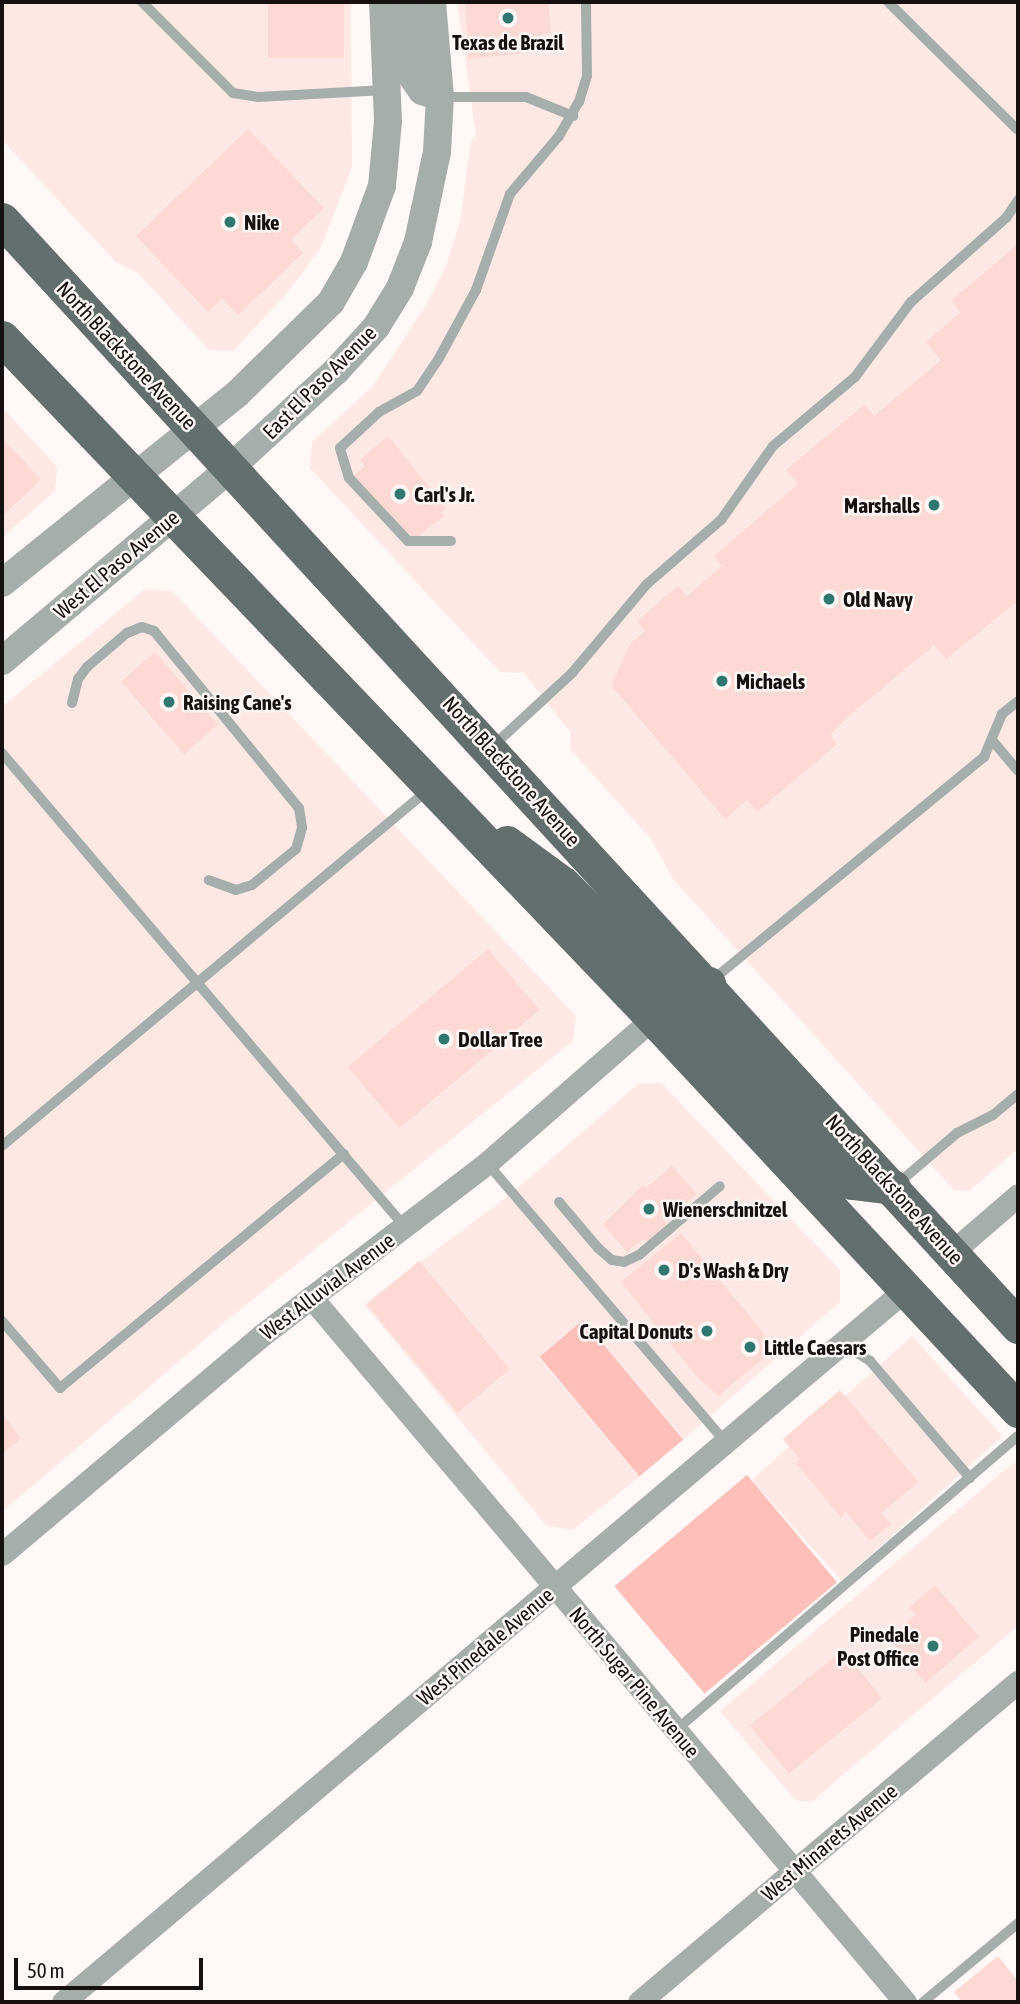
<!DOCTYPE html>
<style>
body{margin:0}
#map{position:relative;width:1020px;height:2004px;overflow:hidden;background:#fff8f7;font-family:"Asap Condensed",sans-serif}
div>[style]{position:absolute}
.built>*{inset:0;background:#fde8e6;transform-origin:0 0}
.green>*{inset:0;background:#fcbfb9;transform-origin:0 0}
.building>*{inset:0;background:#fdd9d5;transform-origin:0 0}
.service>*{height:10px;margin:-5px;padding:0 5px;transform-origin:5px;border-radius:5px;background:#a6aeac}
.minor>*{height:23px;margin:-11.5px;padding:0 11.5px;transform-origin:11.5px;border-radius:11.5px;background:#a6aeac}
.tertiary>*{height:28px;margin:-14px;padding:0 14px;transform-origin:14px;border-radius:14px;background:#a6aeac}
.primary>*{height:35px;margin:-17.5px;padding:0 17.5px;transform-origin:17.5px;border-radius:17.5px;background:#626f6d}
.dots>*{width:19px;height:19px;translate:-50% -50%;box-sizing:border-box;border:4px solid #fff8f7;border-radius:50%}
span{translate:-50% -50%;white-space:nowrap;text-align:center;line-height:1.15;-webkit-text-stroke:5px #fff8f7;paint-order:stroke}
.poi-label{font-size:21px;color:#161110;font-weight:700}
.left{translate:0 -50%;text-align:left}
.right{translate:-100% -50%;text-align:right}
.street-label{font-size:21px;color:#161110}
.frame{position:absolute;inset:0;border:4px solid #161110;pointer-events:none}
.scale{position:absolute;left:14px;top:1958px;width:189px;height:32px;box-sizing:border-box;border:4px solid #161110;border-top:0;padding-left:9px;font-size:21px;line-height:24px;white-space:nowrap;color:#161110;-webkit-text-stroke:5px #fff8f7;paint-order:stroke}
</style>
<div id="map">
<div class="built">
<div style="clip-path:polygon(2px 2px,351px 2px,352px 167px,321px 247px,289px 291px,233px 351px,209px 350px,138px 273px,116px 262px,2px 140px)"></div>
<div style="clip-path:polygon(457px 2px,1018px 2px,1018px 1149px,969px 1191px,954px 1190px,673px 879px,651px 839px,570px 749px,571px 733px,524px 673px,500px 672px,310px 468px,312px 442px,373px 386px,426px 305px,446px 266px,460px 221px,471px 140px,476px 135px)"></div>
<div style="clip-path:polygon(2px 407px,57px 467px,55px 491px,2px 538px)"></div>
<div style="clip-path:polygon(145px 589px,172px 591px,576px 1016px,573px 1041px,231px 1317px,2px 1512px,2px 707px)"></div>
<div style="clip-path:polygon(661px 1083px,840px 1270px,840px 1302px,684px 1439px,583px 1320px,538px 1357px,640px 1476px,573px 1530px,547px 1526px,364px 1304px,513px 1192px,638px 1084px)"></div>
<div style="left:912px;top:1336px;width:135px;height:216px;rotate:48deg"></div>
<div style="clip-path:polygon(1018px 1459px,1018px 1626px,811px 1802px,795px 1800px,720px 1711px)"></div>
</div>
<div class="green">
<div style="left:583px;top:1320px;width:156px;height:57px;rotate:50deg"></div>
<div style="left:747px;top:1475px;width:140px;height:173px;rotate:50deg"></div>
</div>
<div class="building">
<div style="left:268px;top:2px;width:76px;height:56px"></div>
<div style="clip-path:polygon(465px 2px,548px 2px,551px 33px,541px 34px,543px 51px,469px 59px)"></div>
<div style="clip-path:polygon(248px 129px,324px 208px,291px 240px,303px 253px,238px 315px,222px 299px,208px 312px,136px 236px)"></div>
<div style="clip-path:polygon(1018px 244px,1018px 601px,946px 659px,934px 645px,850px 715px,830px 735px,837px 744px,757px 812px,747px 800px,725px 819px,611px 685px,631px 643px,645px 631px,637px 621px,678px 586px,687px 596px,722px 566px,714px 556px,798px 484px,786px 470px,864px 405px,874px 416px,941px 360px,926px 342px,961px 312px,951px 301px)"></div>
<div style="clip-path:polygon(388px 436px,446px 508px,441px 513px,444px 516px,412px 541px,352px 477px,365px 466px,360px 460px)"></div>
<div style="clip-path:polygon(2px 438px,41px 480px,2px 516px)"></div>
<div style="left:155px;top:652px;width:96px;height:45px;rotate:49deg"></div>
<div style="left:488px;top:949px;width:80px;height:183px;rotate:50deg"></div>
<div style="clip-path:polygon(672px 1166px,697px 1194px,665px 1220px,667px 1227px,648px 1242px,643px 1239px,627px 1252px,603px 1224px,643px 1185px,646px 1188px)"></div>
<div style="clip-path:polygon(681px 1233px,776px 1348px,718px 1396px,697px 1377px,621px 1282px)"></div>
<div style="left:419px;top:1261px;width:141px;height:68px;rotate:50deg"></div>
<div style="clip-path:polygon(840px 1390px,919px 1482px,881px 1513px,891px 1524px,870px 1541px,846px 1512px,841px 1517px,796px 1464px,800px 1459px,783px 1439px)"></div>
<div style="clip-path:polygon(2px 1414px,21px 1438px,2px 1454px)"></div>
<div style="clip-path:polygon(935px 1585px,979px 1637px,925px 1683px,888px 1638px,916px 1615px,909px 1608px)"></div>
<div style="left:843px;top:1650px;width:62px;height:120px;rotate:51deg"></div>
<div style="clip-path:polygon(998px 1956px,1018px 1981px,1018px 2002px,962px 2002px,954px 1992px)"></div>
</div>
<div class="service">
<div style="left:142px;top:2px;width:129px;rotate:45deg"></div>
<div style="left:233px;top:93px;width:25px;rotate:9deg"></div>
<div style="left:258px;top:97px;width:128px;rotate:-3.1deg"></div>
<div style="left:888px;top:2px;width:182px;rotate:44.6deg"></div>
<div style="left:443px;top:97px;width:83px"></div>
<div style="left:526px;top:97px;width:51px;rotate:22deg"></div>
<div style="left:451px;top:541px;width:43px;rotate:180deg"></div>
<div style="left:408px;top:541px;width:86px;rotate:-133.1deg"></div>
<div style="left:349px;top:478px;width:31px;rotate:-107deg"></div>
<div style="left:340px;top:448px;width:53px;rotate:-42.7deg"></div>
<div style="left:379px;top:412px;width:43px;rotate:-28.9deg"></div>
<div style="left:417px;top:391px;width:37px;rotate:-56deg"></div>
<div style="left:438px;top:360px;width:80px;rotate:-61.5deg"></div>
<div style="left:476px;top:290px;width:102px;rotate:-70.5deg"></div>
<div style="left:510px;top:194px;width:76px;rotate:-49.8deg"></div>
<div style="left:559px;top:136px;width:39px;rotate:-60deg"></div>
<div style="left:579px;top:102px;width:28px;rotate:-73deg"></div>
<div style="left:587px;top:75px;width:73px;rotate:-90.8deg"></div>
<div style="left:72px;top:703px;width:25px;rotate:-76deg"></div>
<div style="left:78px;top:679px;width:15px;rotate:-53deg"></div>
<div style="left:87px;top:667px;width:52px;rotate:-40.4deg"></div>
<div style="left:127px;top:633px;width:16px;rotate:-22deg"></div>
<div style="left:142px;top:627px;width:13px;rotate:18deg"></div>
<div style="left:154px;top:631px;width:229px;rotate:50.7deg"></div>
<div style="left:299px;top:808px;width:20px;rotate:81deg"></div>
<div style="left:302px;top:828px;width:22px;rotate:106deg"></div>
<div style="left:296px;top:849px;width:57px;rotate:140.7deg"></div>
<div style="left:252px;top:885px;width:17px;rotate:163deg"></div>
<div style="left:236px;top:890px;width:29px;rotate:-160deg"></div>
<div style="left:992px;top:740px;width:40px;rotate:50deg"></div>
<div style="left:493px;top:746px;width:108px;rotate:-42.7deg"></div>
<div style="left:572px;top:673px;width:116px;rotate:-49.9deg"></div>
<div style="left:647px;top:584px;width:98px;rotate:-40.9deg"></div>
<div style="left:721px;top:520px;width:90px;rotate:-54.9deg"></div>
<div style="left:773px;top:446px;width:107px;rotate:-40.1deg"></div>
<div style="left:855px;top:377px;width:94px;rotate:-53.3deg"></div>
<div style="left:911px;top:302px;width:127px;rotate:-41.5deg"></div>
<div style="left:1006px;top:218px;width:22px;rotate:-56deg"></div>
<div style="left:2px;top:753px;width:622px;rotate:49.63deg"></div>
<div style="left:710px;top:982px;width:355px;rotate:-39.4deg"></div>
<div style="left:984px;top:757px;width:47px;rotate:-67.3deg"></div>
<div style="left:1002px;top:714px;width:21px;rotate:-39deg"></div>
<div style="left:2px;top:1146px;width:557px;rotate:-39.9deg"></div>
<div style="left:487px;top:1163px;width:367px;rotate:49.5deg"></div>
<div style="left:895px;top:1186px;width:82px;rotate:-40.5deg"></div>
<div style="left:957px;top:1133px;width:40px;rotate:-26.6deg"></div>
<div style="left:993px;top:1115px;width:33px;rotate:-40deg"></div>
<div style="left:559px;top:1202px;width:60px;rotate:49.7deg"></div>
<div style="left:598px;top:1248px;width:18px;rotate:41deg"></div>
<div style="left:612px;top:1260px;width:12px;rotate:9deg"></div>
<div style="left:624px;top:1262px;width:17px;rotate:-25deg"></div>
<div style="left:639px;top:1255px;width:106px;rotate:-40.4deg"></div>
<div style="left:2px;top:1321px;width:89px;rotate:49.1deg"></div>
<div style="left:60px;top:1388px;width:368px;rotate:-39.5deg"></div>
<div style="left:842px;top:1344px;width:33px;rotate:31deg"></div>
<div style="left:870px;top:1361px;width:154px;rotate:49.5deg"></div>
<div style="left:676px;top:1730px;width:451px;rotate:-40.7deg"></div>
<div style="left:923px;top:2002px;width:124px;rotate:-39.7deg"></div>
</div>
<div class="minor">
<div style="left:952px;top:1252px;width:87px;rotate:-40.8deg"></div>
<div style="left:311px;top:1297px;width:922px;rotate:49.88deg"></div>
<div style="left:2px;top:1554px;width:340px;rotate:-40.1deg"></div>
<div style="left:262px;top:1335px;width:283px;rotate:-37.4deg"></div>
<div style="left:487px;top:1163px;width:220px;rotate:-41.1deg"></div>
<div style="left:63px;top:2002px;width:1104px;rotate:-40.22deg"></div>
<div style="left:639px;top:2002px;width:496px;rotate:-40.2deg"></div>
</div>
<div class="tertiary">
<div style="left:407px;top:2px;width:76px;rotate:85.5deg"></div>
<div style="left:413px;top:78px;width:16px;rotate:55deg"></div>
<div style="left:422px;top:91px;width:19px;rotate:18deg"></div>
<div style="left:2px;top:583px;width:302px;rotate:-38.8deg"></div>
<div style="left:237px;top:394px;width:132px;rotate:-44.4deg"></div>
<div style="left:331px;top:302px;width:46px;rotate:-60.1deg"></div>
<div style="left:354px;top:262px;width:81px;rotate:-69.8deg"></div>
<div style="left:382px;top:186px;width:65px;rotate:-84.7deg"></div>
<div style="left:388px;top:121px;width:119px;rotate:-92.4deg"></div>
<div style="left:2px;top:661px;width:299px;rotate:-40.2deg"></div>
<div style="left:230px;top:468px;width:144px;rotate:-42.5deg"></div>
<div style="left:336px;top:371px;width:59px;rotate:-47.7deg"></div>
<div style="left:376px;top:327px;width:46px;rotate:-58.4deg"></div>
<div style="left:400px;top:288px;width:49px;rotate:-68.6deg"></div>
<div style="left:418px;top:242px;width:92px;rotate:-78.1deg"></div>
<div style="left:437px;top:152px;width:55px;rotate:-86.9deg"></div>
<div style="left:440px;top:97px;width:95px;rotate:-94.8deg"></div>
</div>
<div class="primary">
<div style="left:2px;top:220px;width:1502px;rotate:47.43deg"></div>
<div style="left:2px;top:338px;width:941px;rotate:46.25deg"></div>
<div style="left:653px;top:1018px;width:536px;rotate:47.04deg"></div>
<div style="left:507px;top:843px;width:69px;rotate:36.2deg"></div>
<div style="left:563px;top:884px;width:153px;rotate:45deg"></div>
<div style="left:671px;top:992px;width:13px;rotate:18deg"></div>
<div style="left:683px;top:996px;width:28px;rotate:-26deg"></div>
<div style="left:653px;top:1018px;width:29px;rotate:-6deg"></div>
<div style="left:682px;top:1015px;width:14px;rotate:17deg"></div>
<div style="left:695px;top:1019px;width:226px;rotate:46.1deg"></div>
<div style="left:852px;top:1182px;width:41px;rotate:7deg"></div>
</div>
<div class="dots">
<div style="left:508px;top:18px;background:#2f776f"></div>
<div style="left:230px;top:222px;background:#2f776f"></div>
<div style="left:400px;top:494px;background:#2f776f"></div>
<div style="left:934px;top:505px;background:#2f776f"></div>
<div style="left:829px;top:599px;background:#2f776f"></div>
<div style="left:722px;top:681px;background:#2f776f"></div>
<div style="left:169px;top:702px;background:#2f776f"></div>
<div style="left:444px;top:1039px;background:#2f776f"></div>
<div style="left:649px;top:1209px;background:#2f776f"></div>
<div style="left:664px;top:1270px;background:#2f776f"></div>
<div style="left:707px;top:1331px;background:#2f776f"></div>
<div style="left:750px;top:1347px;background:#2f776f"></div>
<div style="left:933px;top:1646px;background:#2f776f"></div>
</div>
<div class="poi-label">
<span style="left:508px;top:42px">Texas de Brazil</span>
<span class="left" style="left:244px;top:222px">Nike</span>
<span class="left" style="left:414px;top:494px">Carl's Jr.</span>
<span class="right" style="left:920px;top:505px">Marshalls</span>
<span class="left" style="left:843px;top:599px">Old Navy</span>
<span class="left" style="left:736px;top:681px">Michaels</span>
<span class="left" style="left:183px;top:702px">Raising Cane's</span>
<span class="left" style="left:458px;top:1039px">Dollar Tree</span>
<span class="left" style="left:663px;top:1209px">Wienerschnitzel</span>
<span class="left" style="left:678px;top:1270px">D's Wash &amp; Dry</span>
<span class="right" style="left:693px;top:1331px">Capital Donuts</span>
<span class="left" style="left:764px;top:1347px">Little Caesars</span>
<span class="right" style="left:919px;top:1646px">Pinedale<br>Post Office</span>
</div>
<div class="street-label">
<span style="left:127px;top:355px;rotate:47deg">North Blackstone Avenue</span>
<span style="left:319px;top:382px;rotate:-45deg">East El Paso Avenue</span>
<span style="left:116px;top:564px;rotate:-40deg">West El Paso Avenue</span>
<span style="left:512px;top:771px;rotate:48deg">North Blackstone Avenue</span>
<span style="left:895px;top:1189px;rotate:48deg">North Blackstone Avenue</span>
<span style="left:327px;top:1286px;rotate:-37deg">West Alluvial Avenue</span>
<span style="left:485px;top:1646px;rotate:-40deg">West Pinedale Avenue</span>
<span style="left:635px;top:1682px;rotate:50deg">North Sugar Pine Avenue</span>
<span style="left:829px;top:1842px;rotate:-40deg">West Minarets Avenue</span>
</div>
<div class="frame"></div>
<div class="scale">50 m</div>
</div>
